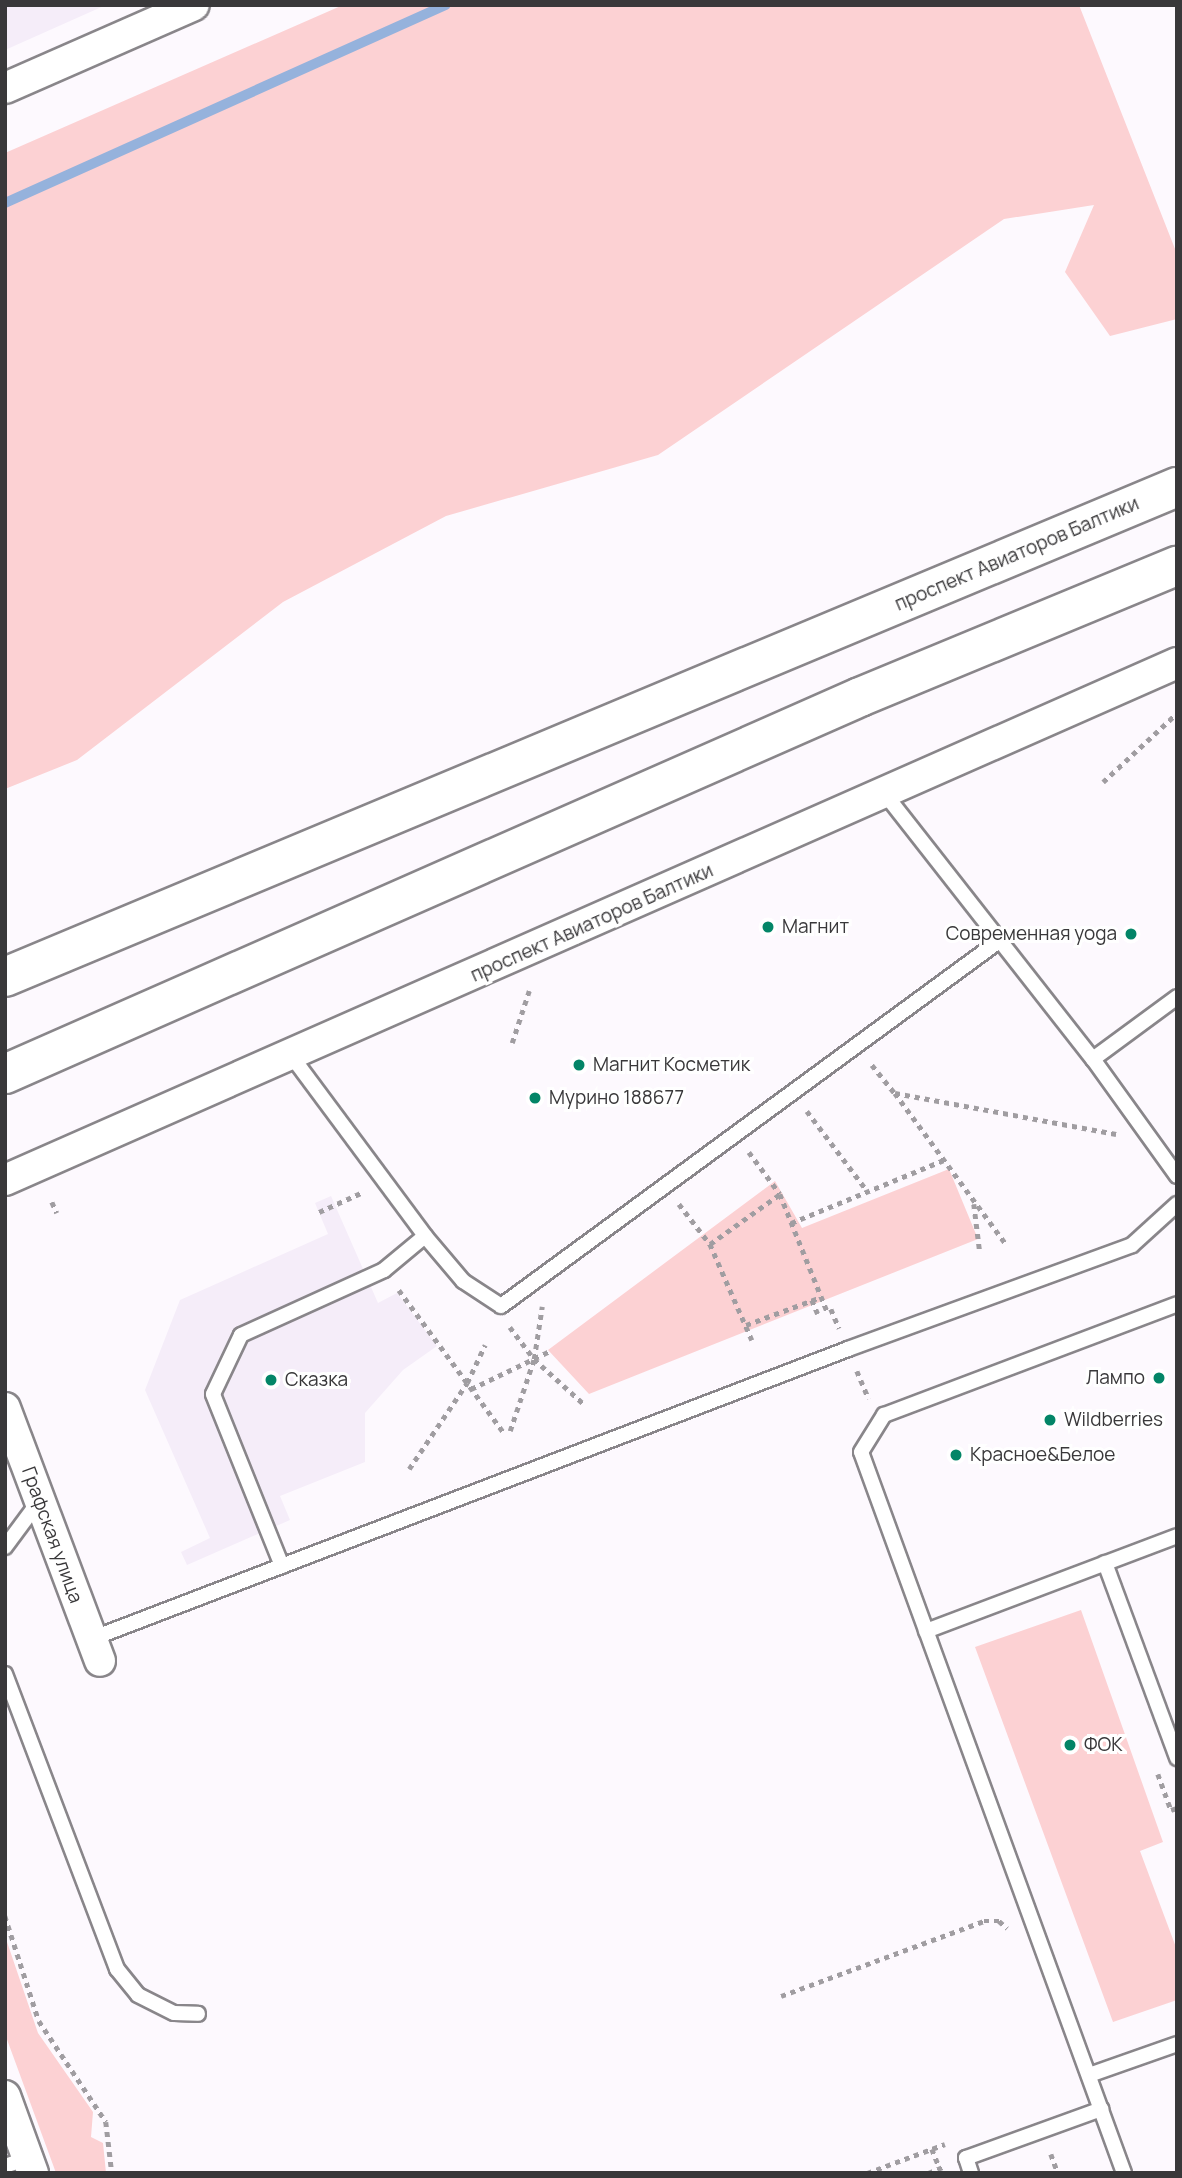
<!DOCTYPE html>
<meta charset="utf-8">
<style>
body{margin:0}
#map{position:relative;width:1182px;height:2178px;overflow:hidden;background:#fdf9fe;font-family:Manrope,sans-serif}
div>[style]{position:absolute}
.built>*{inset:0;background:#f5edf9}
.green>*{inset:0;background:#fcd1d3}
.stream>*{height:10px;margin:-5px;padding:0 5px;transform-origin:5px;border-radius:5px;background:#95b2dc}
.path>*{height:4.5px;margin-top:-2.25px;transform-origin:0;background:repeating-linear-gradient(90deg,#a09da1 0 5px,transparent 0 10px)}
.roads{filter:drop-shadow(2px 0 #89868a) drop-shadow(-2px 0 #89868a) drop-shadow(0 2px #89868a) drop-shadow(0 -2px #89868a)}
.lane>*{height:14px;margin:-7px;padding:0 7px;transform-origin:7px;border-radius:7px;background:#fff}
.street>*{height:30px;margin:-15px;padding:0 15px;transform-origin:15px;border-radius:15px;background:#fff}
.secondary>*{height:38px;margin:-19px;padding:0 19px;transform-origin:19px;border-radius:19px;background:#fff}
.dots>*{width:19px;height:19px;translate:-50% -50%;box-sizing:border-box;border:4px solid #fff;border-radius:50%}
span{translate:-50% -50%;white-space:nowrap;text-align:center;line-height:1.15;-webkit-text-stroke:6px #fff;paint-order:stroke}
.street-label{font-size:19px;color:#39383a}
.poi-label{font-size:19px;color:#39383a}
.left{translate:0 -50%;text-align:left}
.right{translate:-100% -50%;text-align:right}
.frame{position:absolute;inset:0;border:7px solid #39383a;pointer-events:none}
</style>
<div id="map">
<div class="built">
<div style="clip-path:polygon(5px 5px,106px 5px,5px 50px)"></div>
<div style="clip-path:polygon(331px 1196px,378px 1303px,397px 1293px,437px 1346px,403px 1370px,365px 1413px,365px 1462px,280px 1496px,290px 1520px,187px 1565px,181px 1552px,210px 1538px,145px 1390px,180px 1300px,328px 1234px,315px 1203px)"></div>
</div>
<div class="green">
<div style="clip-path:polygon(343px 5px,1079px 5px,1177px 254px,1177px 319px,1110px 336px,1065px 272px,1094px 205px,1004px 219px,658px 455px,446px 516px,283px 602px,77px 760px,5px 789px,5px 153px)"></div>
<div style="clip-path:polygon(949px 1169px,978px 1239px,589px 1394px,548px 1350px,775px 1181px,802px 1228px)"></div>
<div style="clip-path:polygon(1081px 1610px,1163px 1842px,1140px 1851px,1177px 1950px,1177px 2000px,1113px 2022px,975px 1647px)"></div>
<div style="clip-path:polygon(5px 1936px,38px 2033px,93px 2112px,91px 2137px,103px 2143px,106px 2173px,56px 2173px,5px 2034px)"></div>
</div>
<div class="stream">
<div style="left:5px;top:203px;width:483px;rotate:-24.2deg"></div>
</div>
<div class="path">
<div style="left:1103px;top:782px;width:101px;rotate:-43deg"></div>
<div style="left:512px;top:1043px;width:55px;rotate:-71.9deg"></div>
<div style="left:872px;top:1065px;width:36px;rotate:51deg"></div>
<div style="left:895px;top:1093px;width:225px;rotate:10.5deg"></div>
<div style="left:895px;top:1093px;width:186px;rotate:53.7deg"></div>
<div style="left:807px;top:1111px;width:101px;rotate:53deg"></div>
<div style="left:749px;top:1152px;width:52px;rotate:53.6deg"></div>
<div style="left:780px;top:1194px;width:126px;rotate:68.1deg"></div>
<div style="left:52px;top:1202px;width:12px;rotate:66deg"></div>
<div style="left:679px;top:1204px;width:51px;rotate:52.2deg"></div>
<div style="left:710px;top:1244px;width:105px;rotate:66.4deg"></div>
<div style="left:974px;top:1204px;width:49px;rotate:83deg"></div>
<div style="left:319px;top:1212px;width:48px;rotate:-24.4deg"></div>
<div style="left:791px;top:1223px;width:165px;rotate:-22.4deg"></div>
<div style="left:710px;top:1244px;width:86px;rotate:-35.5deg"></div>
<div style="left:399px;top:1290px;width:177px;rotate:53.7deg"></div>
<div style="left:812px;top:1300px;width:15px;rotate:67deg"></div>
<div style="left:831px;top:1309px;width:21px;rotate:67deg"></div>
<div style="left:746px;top:1325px;width:80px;rotate:-20.5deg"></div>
<div style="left:510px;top:1327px;width:40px;rotate:53deg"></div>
<div style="left:534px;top:1359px;width:67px;rotate:42deg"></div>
<div style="left:857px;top:1371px;width:30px;rotate:67deg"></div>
<div style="left:471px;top:1389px;width:88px;rotate:-25.7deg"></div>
<div style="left:510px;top:1431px;width:76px;rotate:-71.6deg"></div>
<div style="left:534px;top:1359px;width:53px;rotate:-81.3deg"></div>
<div style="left:409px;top:1469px;width:104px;rotate:-56deg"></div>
<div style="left:467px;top:1383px;width:42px;rotate:-64.7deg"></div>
<div style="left:1158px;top:1774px;width:38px;rotate:70deg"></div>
<div style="left:1171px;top:1810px;width:6px;rotate:-18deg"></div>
<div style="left:5px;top:1916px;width:110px;rotate:72.1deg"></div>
<div style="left:39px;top:2021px;width:121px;rotate:56.4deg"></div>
<div style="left:106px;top:2122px;width:51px;rotate:83.3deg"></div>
<div style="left:781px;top:1996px;width:216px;rotate:-20.3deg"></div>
<div style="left:984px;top:1921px;width:15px"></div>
<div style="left:999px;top:1921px;width:11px;rotate:41deg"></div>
<div style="left:932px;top:2149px;width:22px;rotate:68deg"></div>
<div style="left:1051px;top:2154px;width:20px;rotate:70deg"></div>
<div style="left:867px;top:2173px;width:83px;rotate:-20.4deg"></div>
<div style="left:928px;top:2173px;width:16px;rotate:-22deg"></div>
</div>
<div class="roads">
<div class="lane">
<div style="left:885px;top:794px;width:337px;rotate:51.9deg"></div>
<div style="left:1093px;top:1059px;width:144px;rotate:54.3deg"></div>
<div style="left:290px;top:1054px;width:227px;rotate:53.4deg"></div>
<div style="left:425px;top:1236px;width:59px;rotate:49.8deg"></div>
<div style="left:463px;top:1281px;width:45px;rotate:33.3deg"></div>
<div style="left:501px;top:1306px;width:617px;rotate:-36.24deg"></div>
<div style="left:1093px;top:1059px;width:104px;rotate:-36.4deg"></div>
<div style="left:5px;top:1547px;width:57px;rotate:-53.5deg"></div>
<div style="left:1105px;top:1563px;width:208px;rotate:69.7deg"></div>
<div style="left:282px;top:1566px;width:185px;rotate:-111.9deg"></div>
<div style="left:213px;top:1394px;width:65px;rotate:-64.6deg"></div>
<div style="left:241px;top:1335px;width:157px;rotate:-24.4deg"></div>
<div style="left:384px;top:1270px;width:53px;rotate:-39.7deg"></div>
<div style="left:926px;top:1631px;width:268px;rotate:-20.7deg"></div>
<div style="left:91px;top:1639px;width:811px;rotate:-20.96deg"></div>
<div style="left:848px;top:1349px;width:302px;rotate:-20.1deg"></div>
<div style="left:1132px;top:1245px;width:61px;rotate:-42.3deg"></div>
<div style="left:5px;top:1674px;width:316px;rotate:69.2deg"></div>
<div style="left:117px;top:1969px;width:33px;rotate:51deg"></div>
<div style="left:138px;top:1995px;width:40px;rotate:26.6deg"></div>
<div style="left:174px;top:2013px;width:24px;rotate:2deg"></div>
<div style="left:1089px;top:2075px;width:93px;rotate:-19.4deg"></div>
<div style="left:5px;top:2166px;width:24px;rotate:-19deg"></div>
<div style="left:971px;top:2173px;width:16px;rotate:-108deg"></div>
<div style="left:966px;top:2158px;width:144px;rotate:-19.9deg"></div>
<div style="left:1124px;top:2173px;width:767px;rotate:-110.04deg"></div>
<div style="left:861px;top:1452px;width:44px;rotate:-58.1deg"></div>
<div style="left:884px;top:1415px;width:313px;rotate:-20.7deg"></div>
</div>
<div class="street">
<div style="left:5px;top:88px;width:206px;rotate:-23.7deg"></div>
<div style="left:5px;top:1180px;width:1281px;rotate:-23.8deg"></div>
<div style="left:5px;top:1408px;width:270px;rotate:69.4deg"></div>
<div style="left:5px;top:2096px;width:82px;rotate:70deg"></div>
</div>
<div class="secondary">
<div style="left:5px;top:977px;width:1270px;rotate:-22.69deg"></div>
<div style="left:5px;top:1074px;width:934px;rotate:-23.79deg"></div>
<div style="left:860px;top:697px;width:343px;rotate:-22.5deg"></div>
</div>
</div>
<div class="dots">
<div style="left:768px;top:927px;background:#038567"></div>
<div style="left:1131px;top:934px;background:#038567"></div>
<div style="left:579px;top:1065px;background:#038567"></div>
<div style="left:535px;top:1098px;background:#038567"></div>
<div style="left:1159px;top:1378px;background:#038567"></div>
<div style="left:271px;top:1380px;background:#038567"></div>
<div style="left:1050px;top:1420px;background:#038567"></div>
<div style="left:956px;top:1455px;background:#038567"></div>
<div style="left:1070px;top:1745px;background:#038567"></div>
</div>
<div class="street-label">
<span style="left:1017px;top:554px;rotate:-23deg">проспект Авиаторов Балтики</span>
<span style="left:592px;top:923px;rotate:-24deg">проспект Авиаторов Балтики</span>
<span style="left:52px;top:1535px;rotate:70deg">Графская улица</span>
</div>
<div class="poi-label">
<span class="left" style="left:782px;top:927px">Магнит</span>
<span class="right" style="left:1117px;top:934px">Современная yoga</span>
<span class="left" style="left:593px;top:1065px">Магнит Косметик</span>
<span class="left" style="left:549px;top:1098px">Мурино 188677</span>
<span class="right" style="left:1145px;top:1378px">Лампо</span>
<span class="left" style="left:285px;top:1380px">Сказка</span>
<span class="left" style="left:1064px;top:1420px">Wildberries</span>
<span class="left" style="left:970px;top:1455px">Красное&amp;Белое</span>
<span class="left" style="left:1084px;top:1745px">ФОК</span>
</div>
<div class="frame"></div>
</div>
